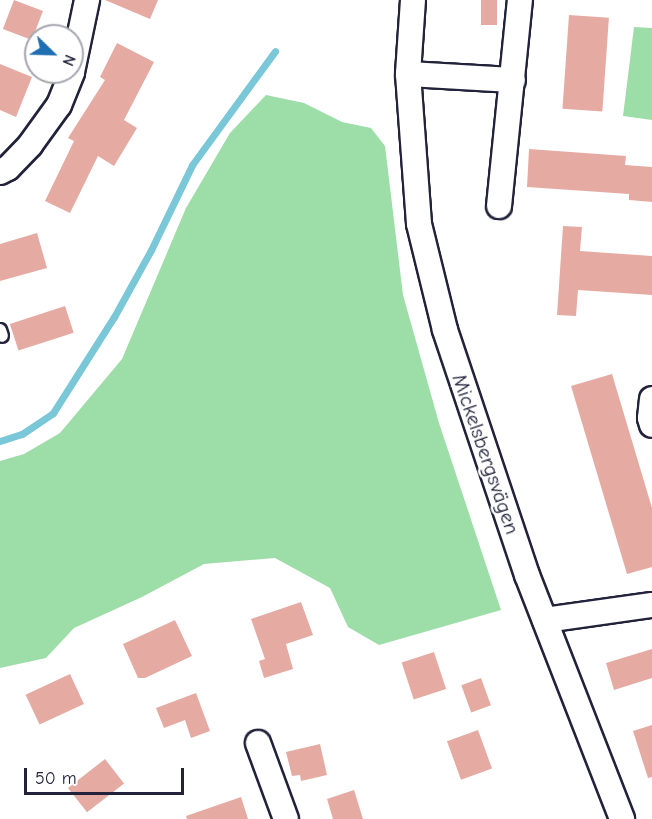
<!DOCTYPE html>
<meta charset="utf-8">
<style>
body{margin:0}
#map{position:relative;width:652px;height:819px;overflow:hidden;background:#fff;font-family:"Comic Neue",sans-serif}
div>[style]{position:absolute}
.green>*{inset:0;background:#9ddda7}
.stream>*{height:7px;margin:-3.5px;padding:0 3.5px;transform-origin:3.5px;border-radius:3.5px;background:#79c7d7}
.building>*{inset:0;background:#e5aba2;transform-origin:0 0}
.roads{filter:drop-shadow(2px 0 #22223b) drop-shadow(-2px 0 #22223b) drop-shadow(0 2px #22223b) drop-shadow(0 -2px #22223b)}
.lane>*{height:12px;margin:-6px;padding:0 6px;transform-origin:6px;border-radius:6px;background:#fff}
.street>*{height:24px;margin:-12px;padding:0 12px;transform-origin:12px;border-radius:12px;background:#fff}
span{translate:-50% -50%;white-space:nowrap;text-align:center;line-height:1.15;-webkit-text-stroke:5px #fff;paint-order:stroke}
.street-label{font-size:21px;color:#22223b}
.north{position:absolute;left:24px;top:24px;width:60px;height:60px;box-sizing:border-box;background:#fff;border:2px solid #a7a7b1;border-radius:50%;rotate:113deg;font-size:16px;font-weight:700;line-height:24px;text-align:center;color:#22223b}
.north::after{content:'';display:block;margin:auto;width:21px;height:27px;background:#1f6fb2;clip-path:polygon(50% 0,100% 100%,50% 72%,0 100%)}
.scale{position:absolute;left:24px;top:768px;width:160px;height:27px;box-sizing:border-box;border:3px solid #22223b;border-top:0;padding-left:8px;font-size:18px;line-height:21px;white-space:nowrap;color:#22223b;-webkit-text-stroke:4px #fff;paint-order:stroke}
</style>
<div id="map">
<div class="green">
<div style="clip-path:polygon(634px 27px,652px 28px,652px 120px,623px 116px)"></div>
<div style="clip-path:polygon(266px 95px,304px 103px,342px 122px,371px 128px,385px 146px,403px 295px,439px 423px,501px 610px,379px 645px,348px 627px,330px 588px,275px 558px,204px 564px,142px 597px,74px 628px,46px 658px,0 668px,0 461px,24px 454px,60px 433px,122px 359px,186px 208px,230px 133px)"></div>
</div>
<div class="stream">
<div style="left:0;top:441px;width:23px;rotate:-18deg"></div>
<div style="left:22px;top:434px;width:37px;rotate:-34deg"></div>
<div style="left:53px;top:413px;width:114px;rotate:-57.6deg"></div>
<div style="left:114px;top:317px;width:77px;rotate:-61.1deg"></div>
<div style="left:151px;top:250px;width:94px;rotate:-64.2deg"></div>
<div style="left:192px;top:165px;width:141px;rotate:-53.9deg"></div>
</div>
<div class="building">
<div style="left:14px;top:0;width:31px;height:31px;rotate:21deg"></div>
<div style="clip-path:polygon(105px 0,158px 0,150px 19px)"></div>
<div style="left:481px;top:0;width:16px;height:25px"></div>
<div style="left:569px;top:15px;width:40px;height:94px;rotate:4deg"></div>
<div style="clip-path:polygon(117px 43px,154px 62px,124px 120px,137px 128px,114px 166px,98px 156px,70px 213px,45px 201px,74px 141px,68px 138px,105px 80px,100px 77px)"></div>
<div style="clip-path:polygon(0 64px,32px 77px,16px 117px,0 110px)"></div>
<div style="clip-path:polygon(529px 149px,626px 156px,625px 165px,652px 167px,652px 202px,629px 200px,629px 194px,527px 187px)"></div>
<div style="clip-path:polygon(563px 226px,582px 227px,580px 251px,652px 256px,652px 295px,578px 290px,576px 316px,557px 315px)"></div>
<div style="clip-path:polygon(37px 233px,47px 268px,0 281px,0 244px)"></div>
<div style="left:65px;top:306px;width:28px;height:58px;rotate:72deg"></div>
<div style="clip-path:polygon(612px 374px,652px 508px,652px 567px,627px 574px,571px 386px)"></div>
<div style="clip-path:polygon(301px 602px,313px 635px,286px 644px,293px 669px,264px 678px,259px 661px,265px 659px,251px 619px)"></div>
<div style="clip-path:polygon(175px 620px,192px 656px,145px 678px,138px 678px,123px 644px)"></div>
<div style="clip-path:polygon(652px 649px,652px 678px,614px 690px,606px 663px)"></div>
<div style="left:434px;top:652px;width:39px;height:34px;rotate:72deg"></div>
<div style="left:70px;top:674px;width:33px;height:49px;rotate:65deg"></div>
<div style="left:481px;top:678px;width:29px;height:21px;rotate:70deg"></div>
<div style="clip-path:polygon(196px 693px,210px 731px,191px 738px,185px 720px,164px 728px,156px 708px)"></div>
<div style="clip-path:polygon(652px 725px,652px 777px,648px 778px,633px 731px)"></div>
<div style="left:478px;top:730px;width:41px;height:33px;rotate:70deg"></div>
<div style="clip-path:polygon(320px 744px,327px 775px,301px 781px,300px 775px,292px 776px,286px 752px)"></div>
<div style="left:105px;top:759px;width:31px;height:47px;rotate:52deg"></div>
<div style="clip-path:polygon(354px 790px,363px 819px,333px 819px,327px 799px)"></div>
<div style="clip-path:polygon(241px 797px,248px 819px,187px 819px,186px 816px)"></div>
</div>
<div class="roads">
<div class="lane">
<div style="left:0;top:330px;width:6px;rotate:72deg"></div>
</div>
<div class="street">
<div style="left:413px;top:0;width:74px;rotate:93.9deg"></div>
<div style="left:408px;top:74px;width:150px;rotate:85.8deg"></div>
<div style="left:419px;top:224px;width:109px;rotate:76.2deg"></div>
<div style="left:445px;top:330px;width:258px;rotate:71.5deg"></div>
<div style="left:527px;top:575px;width:262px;rotate:68.7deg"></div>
<div style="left:72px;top:72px;width:74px;rotate:-78.2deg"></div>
<div style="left:408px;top:74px;width:105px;rotate:3.3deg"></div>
<div style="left:0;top:172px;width:9px;rotate:-27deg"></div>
<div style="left:8px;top:168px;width:32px;rotate:-46deg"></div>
<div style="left:30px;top:145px;width:49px;rotate:-54.1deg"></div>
<div style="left:59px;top:105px;width:35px;rotate:-68deg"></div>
<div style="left:499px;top:206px;width:207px;rotate:-84.2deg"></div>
<div style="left:652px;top:399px;width:19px;rotate:96deg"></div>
<div style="left:650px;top:418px;width:7px;rotate:74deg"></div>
<div style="left:545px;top:620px;width:108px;rotate:-8deg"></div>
<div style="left:258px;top:743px;width:81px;rotate:69.8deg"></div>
</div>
</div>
<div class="street-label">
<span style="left:486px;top:454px;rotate:71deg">Mickelsbergsvägen</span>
</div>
<div class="north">N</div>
<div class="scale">50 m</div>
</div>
